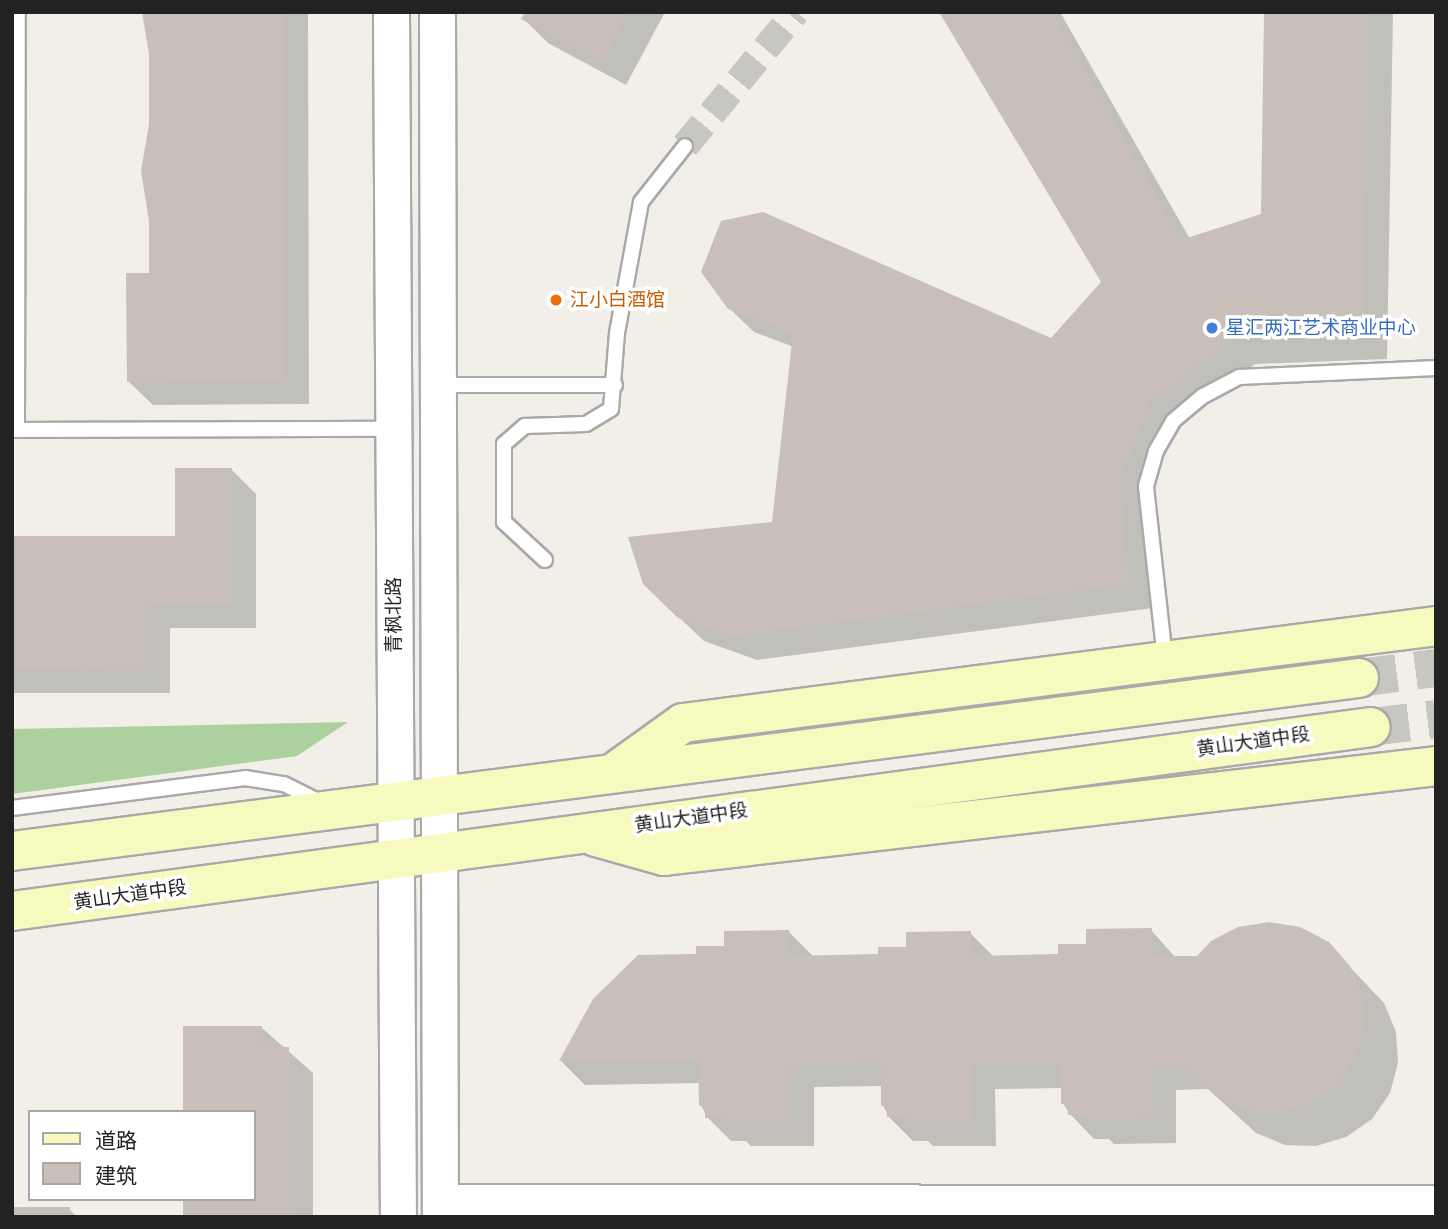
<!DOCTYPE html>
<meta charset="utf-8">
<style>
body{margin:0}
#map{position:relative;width:1448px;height:1229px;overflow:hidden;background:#f2efe9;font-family:Arial,"Noto Sans SC",sans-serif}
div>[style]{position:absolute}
.forest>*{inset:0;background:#add19e}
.shadow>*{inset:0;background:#0003}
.building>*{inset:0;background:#c7bfb8;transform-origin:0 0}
.minor-tunnel>*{height:28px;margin-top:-14px;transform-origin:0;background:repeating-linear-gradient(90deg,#c8c6c1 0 28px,transparent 0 42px)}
.secondary-tunnel>*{height:38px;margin-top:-19px;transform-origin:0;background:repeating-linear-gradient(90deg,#c8c6c1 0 38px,transparent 0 57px)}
.roads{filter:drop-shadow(2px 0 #a9a9a9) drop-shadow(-2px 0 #a9a9a9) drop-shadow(0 2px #a9a9a9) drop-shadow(0 -2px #a9a9a9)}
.service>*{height:14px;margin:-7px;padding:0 7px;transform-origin:7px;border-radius:7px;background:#fff}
.tertiary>*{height:35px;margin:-17.5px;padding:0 17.5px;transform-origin:17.5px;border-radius:17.5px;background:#fff}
.secondary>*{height:38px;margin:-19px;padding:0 19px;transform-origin:19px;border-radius:19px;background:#f7fabf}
.dots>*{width:19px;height:19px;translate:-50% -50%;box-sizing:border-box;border:4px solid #fff;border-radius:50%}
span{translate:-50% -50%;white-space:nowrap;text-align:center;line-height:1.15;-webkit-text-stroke:7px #fff;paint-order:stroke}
.food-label{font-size:19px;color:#c56008}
.left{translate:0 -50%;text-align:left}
.shop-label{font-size:19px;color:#366cbe}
.street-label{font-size:19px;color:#222}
.frame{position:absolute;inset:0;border:14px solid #222;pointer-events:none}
.legend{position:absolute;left:28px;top:1110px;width:228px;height:91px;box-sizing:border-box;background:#fff;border:2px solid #a7a7a7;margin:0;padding:9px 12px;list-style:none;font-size:21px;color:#222}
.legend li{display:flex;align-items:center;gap:14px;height:35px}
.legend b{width:35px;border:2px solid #a7a7a7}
</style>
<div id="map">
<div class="forest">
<div style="clip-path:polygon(348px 722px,297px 756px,12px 794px,12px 729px)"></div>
</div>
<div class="shadow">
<div style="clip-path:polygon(143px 12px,308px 12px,309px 404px,153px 405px,128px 381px,151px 275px,151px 54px)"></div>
<div style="clip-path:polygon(527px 12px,665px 12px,626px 85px,548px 43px,523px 18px)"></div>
<div style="clip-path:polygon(941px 12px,1060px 12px,1190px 239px,1263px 215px,1266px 12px,1393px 12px,1387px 359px,1255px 364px,1175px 425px,1143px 504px,1153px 608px,757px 660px,704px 641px,669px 608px,774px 524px,794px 347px,754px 332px,729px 308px,1051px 340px,1103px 283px)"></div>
<div style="clip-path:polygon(232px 470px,256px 494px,256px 628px,170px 628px,170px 693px,13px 693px,12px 538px,177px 538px)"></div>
<div style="clip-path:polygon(1151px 930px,1176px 958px,1328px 944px,1384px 1003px,1396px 1032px,1398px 1063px,1390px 1093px,1372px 1119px,1346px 1137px,1316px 1146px,1285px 1145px,1256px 1133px,1208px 1089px,1176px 1090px,1176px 1143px,1114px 1144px,1109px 1139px,1094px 1139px,1070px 1114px,1063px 1103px,1063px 1088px,995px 1089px,996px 1146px,933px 1146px,928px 1141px,913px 1141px,889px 1117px,883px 1105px,883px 1086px,814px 1087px,814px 1146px,751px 1146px,746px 1141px,731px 1141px,707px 1117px,701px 1105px,700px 1083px,585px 1085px,561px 1061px,697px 956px,789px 932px,814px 957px,880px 956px,970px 933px,994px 957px,1060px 956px)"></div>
<div style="clip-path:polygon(262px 1028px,313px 1073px,313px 1217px,185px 1217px,254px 1199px,254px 1112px)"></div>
<div style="clip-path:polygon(69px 1209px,77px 1217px,12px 1217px)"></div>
</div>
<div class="building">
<div style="clip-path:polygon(142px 12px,285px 12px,286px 381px,127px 382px,126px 273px,149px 273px,149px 221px,141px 171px,149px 124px,149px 54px)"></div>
<div style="clip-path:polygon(525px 12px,628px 12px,602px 62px,521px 19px)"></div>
<div style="clip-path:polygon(939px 12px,1052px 12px,1181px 240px,1261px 214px,1264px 12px,1369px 12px,1364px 335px,1231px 340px,1151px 401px,1120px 479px,1129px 584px,731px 636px,678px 618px,643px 584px,628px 537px,772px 522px,793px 333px,728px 309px,701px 272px,721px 221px,763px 212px,1051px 338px,1101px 282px)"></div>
<div style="clip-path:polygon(175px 468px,232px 468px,232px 604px,146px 604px,146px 670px,12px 669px,12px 536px,175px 536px)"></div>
<div style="clip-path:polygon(1269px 922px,1300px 927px,1329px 942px,1350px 966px,1362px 996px,1364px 1027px,1356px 1058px,1338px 1084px,1311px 1103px,1281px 1112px,1249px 1111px,1219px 1099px,1188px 1066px,1152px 1066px,1153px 1119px,1088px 1120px,1088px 1115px,1068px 1115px,1067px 1104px,1061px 1104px,1061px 1064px,972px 1065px,972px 1122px,907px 1122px,907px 1117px,887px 1117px,887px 1106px,881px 1106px,881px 1063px,790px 1064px,790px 1122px,725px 1123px,725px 1117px,705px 1118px,705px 1106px,699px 1106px,698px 1060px,559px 1061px,593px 999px,638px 955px,696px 954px,696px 946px,724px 946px,724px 931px,789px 930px,790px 956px,878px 954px,878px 947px,906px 947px,906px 932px,971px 931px,971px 956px,1058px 954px,1058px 944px,1086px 944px,1086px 929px,1152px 928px,1152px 956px,1197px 956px,1211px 941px,1238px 927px)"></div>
<div style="clip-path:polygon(183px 1026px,262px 1026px,262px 1047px,289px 1047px,289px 1217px,183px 1217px,183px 1199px,254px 1199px,254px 1112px,183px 1112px)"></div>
<div style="left:12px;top:1207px;width:58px;height:10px"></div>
</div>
<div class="minor-tunnel">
<div style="left:685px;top:146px;width:174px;rotate:-50.4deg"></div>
</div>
<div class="secondary-tunnel">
<div style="left:1359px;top:678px;width:78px;rotate:-7.4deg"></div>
<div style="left:1371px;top:727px;width:65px;rotate:-7deg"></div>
</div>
<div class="roads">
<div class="service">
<div style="left:439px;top:385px;width:176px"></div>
<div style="left:12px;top:430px;width:380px;rotate:-0.2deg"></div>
<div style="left:17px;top:430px;width:418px;rotate:-89.9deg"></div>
<div style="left:545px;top:560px;width:56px;rotate:-137.2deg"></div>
<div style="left:504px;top:522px;width:78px;rotate:-90deg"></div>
<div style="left:504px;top:444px;width:28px;rotate:-41deg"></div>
<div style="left:525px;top:426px;width:61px;rotate:-1.9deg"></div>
<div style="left:586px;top:424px;width:29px;rotate:-31deg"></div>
<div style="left:611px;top:409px;width:76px;rotate:-85.5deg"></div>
<div style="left:617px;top:333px;width:133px;rotate:-79.6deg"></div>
<div style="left:641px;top:202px;width:71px;rotate:-51.8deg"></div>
<div style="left:1165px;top:659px;width:174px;rotate:-96.3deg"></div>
<div style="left:1146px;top:486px;width:36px;rotate:-74deg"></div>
<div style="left:1156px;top:451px;width:34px;rotate:-60deg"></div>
<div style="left:1173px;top:421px;width:39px;rotate:-40deg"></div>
<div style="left:1203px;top:396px;width:41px;rotate:-27.8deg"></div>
<div style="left:1239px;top:377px;width:197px;rotate:-2.6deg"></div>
<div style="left:12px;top:808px;width:235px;rotate:-7.3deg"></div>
<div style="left:245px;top:778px;width:39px;rotate:9deg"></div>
<div style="left:284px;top:784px;width:40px;rotate:26.6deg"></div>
</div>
<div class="tertiary">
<div style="left:391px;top:12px;width:1205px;rotate:89.67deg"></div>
<div style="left:437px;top:12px;width:1205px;rotate:89.86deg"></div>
<div style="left:440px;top:1202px;width:996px;rotate:0.06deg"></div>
</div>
<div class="secondary">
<div style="left:619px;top:769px;width:79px;rotate:-35.7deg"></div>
<div style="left:683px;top:723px;width:759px;rotate:-7.34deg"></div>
<div style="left:596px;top:837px;width:71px;rotate:15.6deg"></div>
<div style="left:664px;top:856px;width:777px;rotate:-6.65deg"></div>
<div style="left:12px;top:851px;width:1358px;rotate:-7.32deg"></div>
<div style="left:12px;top:911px;width:1371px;rotate:-7.71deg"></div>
</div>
</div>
<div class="dots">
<div style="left:556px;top:300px;background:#e8710a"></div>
<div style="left:1212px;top:328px;background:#3f7fe0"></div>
</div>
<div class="food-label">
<span class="left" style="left:570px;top:300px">江小白酒馆</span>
</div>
<div class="shop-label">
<span class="left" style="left:1226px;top:328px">星汇两江艺术商业中心</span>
</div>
<div class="street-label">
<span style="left:394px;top:615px;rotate:-90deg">青枫北路</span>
<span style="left:1253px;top:742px;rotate:-8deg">黄山大道中段</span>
<span style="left:691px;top:818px;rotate:-8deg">黄山大道中段</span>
<span style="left:130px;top:895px;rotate:-8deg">黄山大道中段</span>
</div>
<div class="frame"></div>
<ul class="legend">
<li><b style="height:9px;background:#f7fabf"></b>道路</li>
<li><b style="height:19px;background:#c7bfb8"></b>建筑</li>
</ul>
</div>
